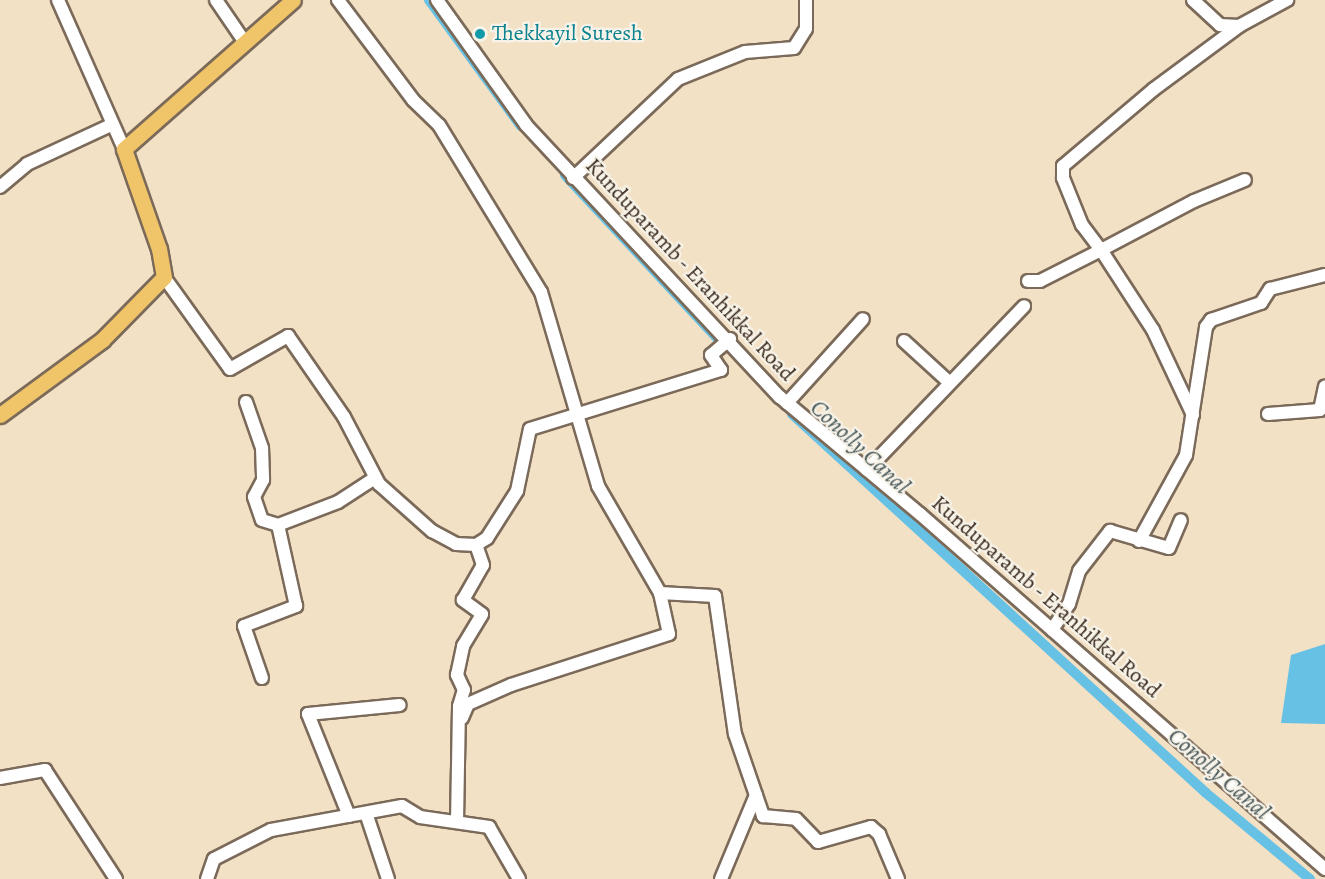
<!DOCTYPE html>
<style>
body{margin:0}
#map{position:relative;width:1325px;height:879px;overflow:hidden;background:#f3e1c6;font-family:Alegreya,serif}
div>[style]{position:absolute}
.water>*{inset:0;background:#67c1e4}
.canal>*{height:10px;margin:-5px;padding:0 5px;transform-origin:5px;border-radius:5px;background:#67c1e4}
.roads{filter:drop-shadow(2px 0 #7b6a59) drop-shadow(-2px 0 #7b6a59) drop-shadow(0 2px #7b6a59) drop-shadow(0 -2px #7b6a59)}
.minor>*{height:12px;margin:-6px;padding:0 6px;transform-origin:6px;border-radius:6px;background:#fff}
.major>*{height:15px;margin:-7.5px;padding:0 7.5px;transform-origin:7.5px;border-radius:7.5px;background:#f0c469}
.dots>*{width:16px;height:16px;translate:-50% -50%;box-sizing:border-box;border:3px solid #f7f3e8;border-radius:50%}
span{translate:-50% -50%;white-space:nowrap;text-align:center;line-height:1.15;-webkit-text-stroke:4.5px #f7f3e8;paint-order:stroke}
.culture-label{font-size:22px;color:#0d838f}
.left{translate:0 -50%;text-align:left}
.street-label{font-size:22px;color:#3b2a1e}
.water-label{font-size:24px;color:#485759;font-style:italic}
</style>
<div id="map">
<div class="water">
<div style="clip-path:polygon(1325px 644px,1325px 724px,1281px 723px,1291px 655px)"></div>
</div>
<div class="canal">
<div style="left:429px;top:0;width:156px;rotate:53.9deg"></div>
<div style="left:565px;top:175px;width:227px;rotate:47deg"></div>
<div style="left:792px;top:414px;width:561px;rotate:42.47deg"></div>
<div style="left:1206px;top:793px;width:135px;rotate:39.6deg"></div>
</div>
<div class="roads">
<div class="minor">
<div style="left:58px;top:0;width:163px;rotate:66.1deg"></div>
<div style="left:216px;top:0;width:53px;rotate:55.7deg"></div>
<div style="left:338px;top:0;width:125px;rotate:53.1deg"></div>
<div style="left:413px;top:100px;width:36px;rotate:44deg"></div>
<div style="left:439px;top:125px;width:196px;rotate:58.6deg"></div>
<div style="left:541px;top:292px;width:202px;rotate:73.6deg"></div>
<div style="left:598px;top:486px;width:124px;rotate:59.9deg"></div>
<div style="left:660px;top:593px;width:55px;rotate:3.1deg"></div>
<div style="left:715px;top:596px;width:139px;rotate:81.8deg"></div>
<div style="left:735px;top:734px;width:87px;rotate:71.1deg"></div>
<div style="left:763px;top:816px;width:33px;rotate:5deg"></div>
<div style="left:796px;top:819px;width:32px;rotate:46deg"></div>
<div style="left:818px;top:842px;width:55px;rotate:-15.8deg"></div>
<div style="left:871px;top:827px;width:11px;rotate:41deg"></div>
<div style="left:879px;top:834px;width:49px;rotate:67.1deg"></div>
<div style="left:437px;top:0;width:153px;rotate:54.5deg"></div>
<div style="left:526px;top:125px;width:372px;rotate:47deg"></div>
<div style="left:780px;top:397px;width:182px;rotate:39.9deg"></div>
<div style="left:920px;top:514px;width:539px;rotate:41.24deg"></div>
<div style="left:1193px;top:0;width:37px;rotate:43deg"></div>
<div style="left:1220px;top:25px;width:19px;rotate:3deg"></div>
<div style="left:1239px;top:26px;width:55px;rotate:-28.4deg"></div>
<div style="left:573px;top:178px;width:144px;rotate:-43.3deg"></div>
<div style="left:678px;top:79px;width:72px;rotate:-21.9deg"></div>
<div style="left:745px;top:52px;width:49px;rotate:-4.7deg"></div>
<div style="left:794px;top:48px;width:22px;rotate:-58deg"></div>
<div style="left:806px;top:29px;width:29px;rotate:-90deg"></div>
<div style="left:0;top:187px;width:35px;rotate:-40deg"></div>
<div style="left:27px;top:164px;width:93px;rotate:-24.9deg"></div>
<div style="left:164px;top:277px;width:113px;rotate:54.3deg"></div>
<div style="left:230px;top:369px;width:67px;rotate:-29.6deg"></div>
<div style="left:288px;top:336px;width:98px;rotate:55.3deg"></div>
<div style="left:344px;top:417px;width:76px;rotate:62.4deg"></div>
<div style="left:379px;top:484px;width:71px;rotate:41.6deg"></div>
<div style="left:432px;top:531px;width:27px;rotate:28deg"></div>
<div style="left:456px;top:544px;width:20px;rotate:3deg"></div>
<div style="left:1028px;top:281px;width:12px"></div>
<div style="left:1040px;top:281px;width:68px;rotate:-26.9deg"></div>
<div style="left:1101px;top:250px;width:31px;rotate:-127deg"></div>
<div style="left:1082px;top:225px;width:51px;rotate:-112deg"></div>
<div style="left:1063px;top:178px;width:12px;rotate:-90deg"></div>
<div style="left:1063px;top:166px;width:119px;rotate:-40.2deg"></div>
<div style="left:1154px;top:89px;width:106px;rotate:-36.5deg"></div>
<div style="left:904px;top:341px;width:62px;rotate:42.4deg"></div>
<div style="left:246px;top:402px;width:49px;rotate:70.8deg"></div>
<div style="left:262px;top:448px;width:32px;rotate:88deg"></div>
<div style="left:263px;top:480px;width:19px;rotate:118deg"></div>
<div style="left:254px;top:497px;width:24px;rotate:71deg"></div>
<div style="left:262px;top:520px;width:17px;rotate:17deg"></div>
<div style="left:278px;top:525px;width:64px;rotate:-21deg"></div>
<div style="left:338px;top:502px;width:44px;rotate:-33deg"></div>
<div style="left:787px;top:403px;width:113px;rotate:-47.9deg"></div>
<div style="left:1268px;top:414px;width:52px;rotate:-4.4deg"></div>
<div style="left:1320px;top:410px;width:24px;rotate:-78deg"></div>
<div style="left:1193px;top:415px;width:94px;rotate:-115.2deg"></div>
<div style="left:1153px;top:330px;width:95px;rotate:-123deg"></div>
<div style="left:1101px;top:250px;width:105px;rotate:-27.8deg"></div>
<div style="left:1194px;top:201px;width:55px;rotate:-22.4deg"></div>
<div style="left:867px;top:470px;width:227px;rotate:-46.2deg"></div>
<div style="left:1139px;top:541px;width:98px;rotate:-61.3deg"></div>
<div style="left:1186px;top:455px;width:130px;rotate:-81.1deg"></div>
<div style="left:1206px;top:327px;width:9px;rotate:-54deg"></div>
<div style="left:1211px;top:320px;width:53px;rotate:-18.8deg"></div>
<div style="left:1261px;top:303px;width:17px;rotate:-57deg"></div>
<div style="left:1270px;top:289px;width:57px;rotate:-14.3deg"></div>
<div style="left:1052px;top:630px;width:31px;rotate:-57deg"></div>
<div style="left:1069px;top:604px;width:34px;rotate:-73deg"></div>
<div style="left:1079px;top:571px;width:51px;rotate:-52.2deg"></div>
<div style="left:1110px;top:531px;width:61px;rotate:16.1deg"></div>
<div style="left:1169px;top:548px;width:30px;rotate:-67deg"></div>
<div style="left:262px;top:678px;width:55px;rotate:-109.1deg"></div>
<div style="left:244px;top:626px;width:56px;rotate:-21deg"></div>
<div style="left:296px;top:606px;width:83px;rotate:-102.5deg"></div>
<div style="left:462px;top:718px;width:15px;rotate:-67deg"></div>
<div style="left:468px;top:704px;width:47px;rotate:-23.8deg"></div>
<div style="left:511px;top:685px;width:166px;rotate:-17.9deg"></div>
<div style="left:669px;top:634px;width:42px;rotate:-102.4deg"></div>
<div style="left:0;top:778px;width:46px;rotate:-10.1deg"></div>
<div style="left:45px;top:770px;width:130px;rotate:56.9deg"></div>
<div style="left:366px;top:813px;width:70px;rotate:71.6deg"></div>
<div style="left:349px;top:816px;width:110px;rotate:-111.9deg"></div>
<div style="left:308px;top:714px;width:92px;rotate:-5.6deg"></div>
<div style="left:457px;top:822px;width:116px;rotate:-89deg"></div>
<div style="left:459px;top:706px;width:17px;rotate:-73deg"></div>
<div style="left:464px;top:690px;width:17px;rotate:-115deg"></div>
<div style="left:457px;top:675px;width:30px;rotate:-78deg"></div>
<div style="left:463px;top:646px;width:37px;rotate:-59deg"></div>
<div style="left:482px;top:614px;width:24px;rotate:-144deg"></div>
<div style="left:463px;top:600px;width:40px;rotate:-60.3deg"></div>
<div style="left:483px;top:565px;width:21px;rotate:-109deg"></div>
<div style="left:476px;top:545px;width:13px;rotate:-32deg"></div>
<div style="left:487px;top:538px;width:56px;rotate:-57.4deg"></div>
<div style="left:517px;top:491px;width:63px;rotate:-78.2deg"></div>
<div style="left:530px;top:429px;width:200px;rotate:-17.2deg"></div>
<div style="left:721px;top:370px;width:18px;rotate:-124deg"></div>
<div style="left:711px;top:355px;width:25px;rotate:-40deg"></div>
<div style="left:207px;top:879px;width:21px;rotate:-71deg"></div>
<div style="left:214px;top:859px;width:64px;rotate:-27deg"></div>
<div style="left:271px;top:830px;width:133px;rotate:-10.4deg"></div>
<div style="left:402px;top:806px;width:21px;rotate:31deg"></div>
<div style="left:420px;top:817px;width:70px;rotate:8.2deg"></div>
<div style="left:489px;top:827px;width:60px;rotate:60deg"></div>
<div style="left:721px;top:879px;width:91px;rotate:-67.4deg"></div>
</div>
<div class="major">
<div style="left:0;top:415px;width:127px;rotate:-36.3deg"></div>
<div style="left:102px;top:340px;width:88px;rotate:-45.5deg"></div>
<div style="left:164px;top:277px;width:28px;rotate:-100deg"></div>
<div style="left:159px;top:249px;width:106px;rotate:-109.3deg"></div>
<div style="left:124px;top:149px;width:225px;rotate:-41.4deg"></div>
</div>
</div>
<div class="dots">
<div style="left:480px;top:34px;background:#0f9aa8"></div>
</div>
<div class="culture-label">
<span class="left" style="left:492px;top:34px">Thekkayil Suresh</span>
</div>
<div class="street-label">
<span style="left:690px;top:270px;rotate:47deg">Kunduparamb - Eranhikkal Road</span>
<span style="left:1046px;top:597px;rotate:41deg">Kunduparamb - Eranhikkal Road</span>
</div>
<div class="water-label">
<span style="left:860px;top:447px;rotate:43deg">Conolly Canal</span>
<span style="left:1219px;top:774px;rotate:41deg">Conolly Canal</span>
</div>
</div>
